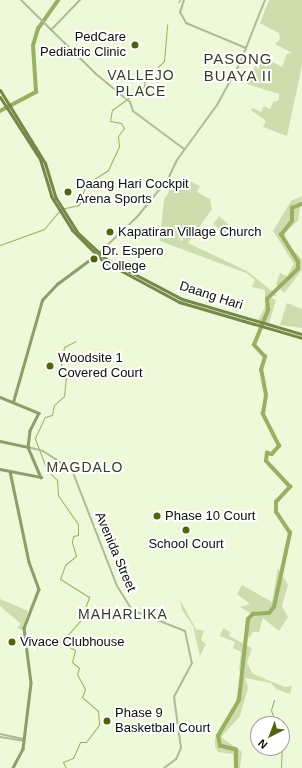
<!DOCTYPE html>
<style>
body{margin:0}
#map{position:relative;width:302px;height:768px;overflow:hidden;background:#edf9d8;font-family:Arial,sans-serif}
div>[style]{position:absolute}
.green>*{inset:0;background:#cdddae}
.stream>*{height:1px;margin:-0.5px;padding:0 0.5px;transform-origin:0.5px;border-radius:0.5px;background:#98b062}
.river>*{height:3.5px;margin:-1.75px;padding:0 1.75px;transform-origin:1.75px;border-radius:1.75px;background:#98b062}
.tertiary>*{height:2px;margin:-1px;padding:0 1px;transform-origin:1px;border-radius:1px;background:#aeba98}
.secondary>*{height:2.5px;margin:-1.25px;padding:0 1.25px;transform-origin:1.25px;border-radius:1.25px;background:#8d9d6b}
.primary>*{height:3px;margin:-1.5px;padding:0 1.5px;transform-origin:1.5px;border-radius:1.5px;background:#758849}
.dots>*{width:11px;height:11px;translate:-50% -50%;box-sizing:border-box;border:2px solid #fff;border-radius:50%}
span{translate:-50% -50%;white-space:nowrap;text-align:center;line-height:1.15;-webkit-text-stroke:4px #fff;paint-order:stroke}
.poi-label{font-size:13px;color:#0b0f05}
.right{translate:-100% -50%;text-align:right}
.left{translate:0 -50%;text-align:left}
.street-label{font-size:13px;color:#0b0f05}
.neighbourhood-label{font-size:14px;color:#363e23;letter-spacing:1px}
.quarter-label{font-size:15px;color:#363e23;letter-spacing:1px}
.north{position:absolute;left:250px;top:716px;width:40px;height:40px;box-sizing:border-box;background:#fff;border:1px solid #9d9f9b;border-radius:50%;rotate:222deg;font-size:11px;font-weight:700;line-height:16px;text-align:center;color:#0b0f05}
.north::after{content:'';display:block;margin:auto;width:14px;height:18px;background:#506410;clip-path:polygon(50% 0,100% 100%,50% 72%,0 100%)}
</style>
<div id="map">
<div class="green">
<div style="clip-path:polygon(269px 0,302px 0,302px 65px,287px 136px,263px 127px,266px 121px,251px 110px,253px 108px,261px 112px,264px 106px,270px 109px,273px 102px,279px 100px,279px 94px,247px 84px,260px 55px,282px 67px,287px 54px,292px 53px,275px 44px,280px 39px,279px 33px,260px 23px)"></div>
<div style="clip-path:polygon(183px 177px,200px 186px,197px 192px,210px 199px,212px 209px,188px 243px,247px 271px,277px 295px,271px 297px,276px 300px,269px 323px,258px 320px,265px 307px,265px 290px,252px 287px,255px 280px,246px 273px,160px 241px,164px 200px,172px 186px,175px 188px)"></div>
<div style="clip-path:polygon(302px 196px,298px 221px,284px 233px,290px 247px,302px 259px,302px 270px,284px 293px,276px 284px,280px 273px,287px 276px,294px 264px,273px 231px,291px 201px)"></div>
<div style="clip-path:polygon(219px 216px,239px 234px,242px 233px,239px 236px,235px 233px,230px 239px,213px 224px)"></div>
<div style="clip-path:polygon(287px 303px,302px 309px,302px 328px,280px 325px)"></div>
<div style="clip-path:polygon(278px 568px,288px 585px,282px 606px,288px 617px,279px 631px,263px 618px,259px 632px,253px 632px,249px 638px,245px 636px,246px 622px,250px 613px,240px 607px,250px 604px,237px 594px,242px 585px,272px 602px)"></div>
<div style="clip-path:polygon(0 599px,28px 611px,22px 630px,17px 628px,21px 624px,0 606px)"></div>
<div style="clip-path:polygon(180px 600px,196px 629px,204px 631px,201px 640px,206px 644px,200px 656px,193px 626px,182px 610px)"></div>
<div style="clip-path:polygon(223px 628px,230px 632px,229px 636px,252px 648px,247px 663px,253px 674px,285px 687px,292px 686px,290px 694px,276px 689px,271px 683px,245px 678px,248px 688px,240px 716px,221px 737px,242px 752px,240px 768px,234px 768px,233px 754px,218px 752px,215px 747px,215px 738px,235px 705px,242px 672px,239px 671px,241px 652px,233px 648px,235px 642px,220px 636px)"></div>
</div>
<div class="stream">
<div style="left:178px;top:2px;width:3px;rotate:-45deg"></div>
<div style="left:0;top:245px;width:47px;rotate:-20deg"></div>
<div style="left:44px;top:229px;width:26px;rotate:-50deg"></div>
<div style="left:61px;top:209px;width:18px;rotate:-13deg"></div>
<div style="left:79px;top:205px;width:22px;rotate:-72deg"></div>
<div style="left:86px;top:184px;width:26px;rotate:-32deg"></div>
<div style="left:108px;top:170px;width:26px;rotate:-65deg"></div>
<div style="left:119px;top:146px;width:10px;rotate:-96deg"></div>
<div style="left:118px;top:136px;width:10px;rotate:-53deg"></div>
<div style="left:124px;top:128px;width:6px;rotate:-121deg"></div>
<div style="left:121px;top:123px;width:11px;rotate:-170deg"></div>
<div style="left:110px;top:121px;width:11px;rotate:-80deg"></div>
<div style="left:112px;top:110px;width:39px;rotate:-36deg"></div>
<div style="left:144px;top:87px;width:7px;rotate:-82deg"></div>
<div style="left:145px;top:80px;width:27px;rotate:-45deg"></div>
<div style="left:164px;top:61px;width:37px;rotate:-85deg"></div>
<div style="left:274px;top:700px;width:10px;rotate:107deg"></div>
<div style="left:271px;top:710px;width:15px;rotate:70deg"></div>
<div style="left:66px;top:768px;width:7px;rotate:-117deg"></div>
<div style="left:63px;top:762px;width:11px;rotate:-22deg"></div>
<div style="left:73px;top:758px;width:17px;rotate:-66deg"></div>
<div style="left:80px;top:742px;width:6px"></div>
<div style="left:86px;top:742px;width:21px;rotate:-53deg"></div>
<div style="left:99px;top:725px;width:14px;rotate:-94deg"></div>
<div style="left:98px;top:711px;width:21px;rotate:-139deg"></div>
<div style="left:82px;top:697px;width:9px;rotate:-69deg"></div>
<div style="left:85px;top:689px;width:17px;rotate:-118deg"></div>
<div style="left:77px;top:674px;width:6px;rotate:-72deg"></div>
<div style="left:79px;top:668px;width:9px;rotate:-139deg"></div>
<div style="left:72px;top:662px;width:12px;rotate:-76deg"></div>
<div style="left:75px;top:650px;width:7px;rotate:-153deg"></div>
<div style="left:69px;top:647px;width:6px;rotate:-81deg"></div>
<div style="left:70px;top:641px;width:6px;rotate:-135deg"></div>
<div style="left:66px;top:637px;width:21px;rotate:-49deg"></div>
<div style="left:80px;top:621px;width:26px;rotate:-69deg"></div>
<div style="left:89px;top:597px;width:34px;rotate:-148deg"></div>
<div style="left:60px;top:579px;width:15px;rotate:-70deg"></div>
<div style="left:65px;top:565px;width:14px;rotate:-39deg"></div>
<div style="left:76px;top:556px;width:15px;rotate:-106deg"></div>
<div style="left:72px;top:542px;width:6px;rotate:-81deg"></div>
<div style="left:73px;top:536px;width:5px;rotate:-11deg"></div>
<div style="left:78px;top:535px;width:11px;rotate:-90deg"></div>
<div style="left:78px;top:524px;width:35px;rotate:-125deg"></div>
<div style="left:58px;top:495px;width:15px;rotate:-94deg"></div>
<div style="left:57px;top:480px;width:14px;rotate:-135deg"></div>
<div style="left:47px;top:470px;width:34px;rotate:-111deg"></div>
<div style="left:35px;top:438px;width:23px;rotate:-65deg"></div>
<div style="left:45px;top:417px;width:7px;rotate:-16deg"></div>
<div style="left:52px;top:415px;width:10px;rotate:-79deg"></div>
<div style="left:54px;top:405px;width:13px;rotate:-42deg"></div>
<div style="left:64px;top:396px;width:20px;rotate:-84deg"></div>
<div style="left:66px;top:376px;width:13px;rotate:-113deg"></div>
<div style="left:61px;top:364px;width:17px;rotate:-80deg"></div>
<div style="left:64px;top:347px;width:13px;rotate:-27deg"></div>
<div style="left:281px;top:768px;width:33px;rotate:-88deg"></div>
</div>
<div class="river">
<div style="left:0;top:111px;width:41px;rotate:-27.8deg"></div>
<div style="left:36px;top:92px;width:46px;rotate:-93.7deg"></div>
<div style="left:33px;top:46px;width:18px;rotate:-74deg"></div>
<div style="left:38px;top:29px;width:35px;rotate:-55deg"></div>
<div style="left:236px;top:768px;width:18px;rotate:-90deg"></div>
<div style="left:236px;top:750px;width:16px;rotate:-166deg"></div>
<div style="left:220px;top:746px;width:10px;rotate:-101deg"></div>
<div style="left:218px;top:736px;width:42px;rotate:-59.7deg"></div>
<div style="left:239px;top:700px;width:81px;rotate:-83.7deg"></div>
<div style="left:248px;top:619px;width:7px;rotate:-45deg"></div>
<div style="left:253px;top:614px;width:16px;rotate:-4deg"></div>
<div style="left:269px;top:613px;width:8px;rotate:-50deg"></div>
<div style="left:274px;top:607px;width:76px;rotate:-77.8deg"></div>
<div style="left:290px;top:533px;width:25px;rotate:-124deg"></div>
<div style="left:276px;top:512px;width:10px;rotate:-90deg"></div>
<div style="left:276px;top:502px;width:21px;rotate:-47deg"></div>
<div style="left:290px;top:487px;width:35px;rotate:-133deg"></div>
<div style="left:266px;top:461px;width:8px;rotate:-83deg"></div>
<div style="left:267px;top:453px;width:5px;rotate:11deg"></div>
<div style="left:272px;top:454px;width:11px;rotate:-49deg"></div>
<div style="left:279px;top:446px;width:36px;rotate:-117deg"></div>
<div style="left:263px;top:414px;width:19px;rotate:-81deg"></div>
<div style="left:266px;top:395px;width:25px;rotate:-101deg"></div>
<div style="left:261px;top:370px;width:14px;rotate:-73deg"></div>
<div style="left:265px;top:357px;width:16px;rotate:-133deg"></div>
<div style="left:254px;top:345px;width:38px;rotate:-68deg"></div>
<div style="left:268px;top:310px;width:11px;rotate:-95deg"></div>
<div style="left:267px;top:299px;width:43px;rotate:-44.1deg"></div>
<div style="left:298px;top:269px;width:7px;rotate:-90deg"></div>
<div style="left:298px;top:262px;width:32px;rotate:-122deg"></div>
<div style="left:281px;top:235px;width:18px;rotate:-52deg"></div>
<div style="left:292px;top:221px;width:13px;rotate:-90deg"></div>
<div style="left:292px;top:208px;width:11px;rotate:-22deg"></div>
</div>
<div class="tertiary">
<div style="left:21px;top:0;width:105px;rotate:44.6deg"></div>
<div style="left:96px;top:74px;width:44px;rotate:39.5deg"></div>
<div style="left:130px;top:102px;width:9px;rotate:72deg"></div>
<div style="left:133px;top:111px;width:64px;rotate:36.7deg"></div>
<div style="left:184px;top:0;width:13px;rotate:108deg"></div>
<div style="left:180px;top:12px;width:13px;rotate:61deg"></div>
<div style="left:186px;top:23px;width:65px;rotate:22.6deg"></div>
<div style="left:51px;top:30px;width:42px;rotate:-46deg"></div>
<div style="left:99px;top:253px;width:52px;rotate:-43.5deg"></div>
<div style="left:137px;top:217px;width:49px;rotate:-50.8deg"></div>
<div style="left:168px;top:179px;width:21px;rotate:-65deg"></div>
<div style="left:177px;top:160px;width:68px;rotate:-54deg"></div>
<div style="left:217px;top:105px;width:48px;rotate:-61.3deg"></div>
<div style="left:240px;top:63px;width:68px;rotate:-68.4deg"></div>
<div style="left:28px;top:447px;width:16px;rotate:15deg"></div>
<div style="left:43px;top:451px;width:35px;rotate:33deg"></div>
<div style="left:72px;top:470px;width:124px;rotate:68.8deg"></div>
<div style="left:117px;top:586px;width:28px;rotate:58deg"></div>
<div style="left:132px;top:610px;width:57px;rotate:21.6deg"></div>
<div style="left:185px;top:631px;width:33px;rotate:78deg"></div>
<div style="left:192px;top:663px;width:38px;rotate:118deg"></div>
<div style="left:174px;top:697px;width:51px;rotate:82.2deg"></div>
<div style="left:181px;top:748px;width:12px;rotate:114deg"></div>
<div style="left:176px;top:759px;width:15px;rotate:143deg"></div>
<div style="left:0;top:734px;width:25px;rotate:12deg"></div>
<div style="left:0;top:737px;width:24px;rotate:9deg"></div>
</div>
<div class="secondary">
<div style="left:0;top:397px;width:42px;rotate:22.3deg"></div>
<div style="left:39px;top:413px;width:20px;rotate:117deg"></div>
<div style="left:30px;top:431px;width:16px;rotate:97deg"></div>
<div style="left:28px;top:447px;width:33px;rotate:67deg"></div>
<div style="left:13px;top:402px;width:106px;rotate:-74.1deg"></div>
<div style="left:42px;top:300px;width:22px;rotate:-47deg"></div>
<div style="left:57px;top:284px;width:49px;rotate:-36.6deg"></div>
<div style="left:0;top:441px;width:29px;rotate:12deg"></div>
<div style="left:0;top:469px;width:42px;rotate:11deg"></div>
<div style="left:10px;top:471px;width:93px;rotate:78.2deg"></div>
<div style="left:29px;top:562px;width:29px;rotate:70deg"></div>
<div style="left:39px;top:589px;width:42px;rotate:111deg"></div>
<div style="left:24px;top:628px;width:55px;rotate:82.7deg"></div>
<div style="left:31px;top:683px;width:66px;rotate:96.9deg"></div>
<div style="left:23px;top:749px;width:21px;rotate:118deg"></div>
</div>
<div class="primary">
<div style="left:0;top:90px;width:86px;rotate:58.3deg"></div>
<div style="left:45px;top:163px;width:37px;rotate:73deg"></div>
<div style="left:56px;top:198px;width:40px;rotate:58deg"></div>
<div style="left:77px;top:232px;width:40px;rotate:43deg"></div>
<div style="left:106px;top:259px;width:86px;rotate:27.8deg"></div>
<div style="left:182px;top:299px;width:125px;rotate:16.3deg"></div>
<div style="left:0;top:97px;width:74px;rotate:57.2deg"></div>
<div style="left:40px;top:159px;width:39px;rotate:73deg"></div>
<div style="left:51px;top:196px;width:40px;rotate:58deg"></div>
<div style="left:72px;top:230px;width:44px;rotate:45deg"></div>
<div style="left:103px;top:261px;width:86px;rotate:28.3deg"></div>
<div style="left:179px;top:302px;width:128px;rotate:16.3deg"></div>
</div>
<div class="dots">
<div style="left:135px;top:45px;background:#506410"></div>
<div style="left:68px;top:192px;background:#506410"></div>
<div style="left:110px;top:232px;background:#506410"></div>
<div style="left:94px;top:259px;background:#506410"></div>
<div style="left:50px;top:366px;background:#506410"></div>
<div style="left:157px;top:516px;background:#506410"></div>
<div style="left:186px;top:530px;background:#506410"></div>
<div style="left:12px;top:642px;background:#506410"></div>
<div style="left:107px;top:721px;background:#506410"></div>
</div>
<div class="poi-label">
<span class="right" style="left:126px;top:45px">PedCare<br>Pediatric Clinic</span>
<span class="left" style="left:76px;top:192px">Daang Hari Cockpit<br>Arena Sports</span>
<span class="left" style="left:118px;top:232px">Kapatiran Village Church</span>
<span class="left" style="left:102px;top:259px">Dr. Espero<br>College</span>
<span class="left" style="left:58px;top:366px">Woodsite 1<br>Covered Court</span>
<span class="left" style="left:165px;top:516px">Phase 10 Court</span>
<span style="left:186px;top:544px">School Court</span>
<span class="left" style="left:20px;top:642px">Vivace Clubhouse</span>
<span class="left" style="left:115px;top:721px">Phase 9<br>Basketball Court</span>
</div>
<div class="street-label">
<span style="left:211px;top:296px;rotate:18deg">Daang Hari</span>
<span style="left:115px;top:552px;rotate:67deg">Avenida Street</span>
</div>
<div class="neighbourhood-label">
<span style="left:141px;top:83px">VALLEJO<br>PLACE</span>
<span style="left:85px;top:467px">MAGDALO</span>
<span style="left:123px;top:614px">MAHARLIKA</span>
</div>
<div class="quarter-label">
<span style="left:238px;top:67px">PASONG<br>BUAYA II</span>
</div>
<div class="north">N</div>
</div>
